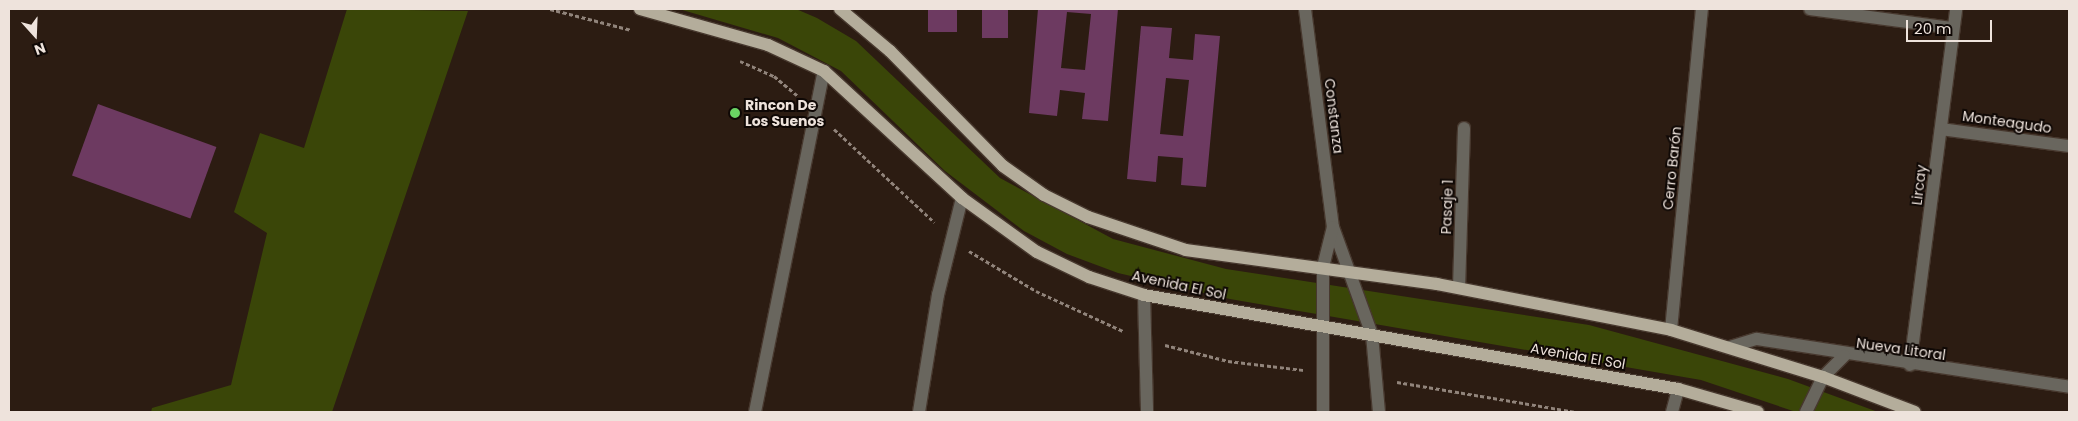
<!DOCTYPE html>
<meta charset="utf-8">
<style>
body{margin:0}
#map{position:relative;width:2078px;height:421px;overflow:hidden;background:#2c1c12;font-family:Poppins,sans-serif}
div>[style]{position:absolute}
.green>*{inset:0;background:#3a4608}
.building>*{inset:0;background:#6d3a61;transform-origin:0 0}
.path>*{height:3px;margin-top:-1.5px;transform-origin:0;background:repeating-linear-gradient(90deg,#91847b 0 4px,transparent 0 6.5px)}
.roads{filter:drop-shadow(1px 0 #47382e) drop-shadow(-1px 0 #47382e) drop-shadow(0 1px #47382e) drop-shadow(0 -1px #47382e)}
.minor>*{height:12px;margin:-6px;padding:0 6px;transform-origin:6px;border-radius:6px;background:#69665e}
.major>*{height:12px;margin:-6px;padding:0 6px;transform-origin:6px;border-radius:6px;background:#b4ad9b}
.dots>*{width:14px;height:14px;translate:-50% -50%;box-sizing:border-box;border:2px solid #0f0805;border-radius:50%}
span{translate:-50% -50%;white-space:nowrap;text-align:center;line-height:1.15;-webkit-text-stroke:4px #0f0805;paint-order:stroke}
.poi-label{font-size:14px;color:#eee3dc;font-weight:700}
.left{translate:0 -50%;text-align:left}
.street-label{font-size:14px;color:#eee3dc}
.frame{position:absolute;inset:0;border:10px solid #eee3dc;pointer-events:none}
.north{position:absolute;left:10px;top:10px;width:50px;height:50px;-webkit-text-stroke:4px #0f0805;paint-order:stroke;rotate:160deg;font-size:14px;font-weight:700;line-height:20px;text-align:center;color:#eee3dc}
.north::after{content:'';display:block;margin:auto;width:18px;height:22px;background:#eee3dc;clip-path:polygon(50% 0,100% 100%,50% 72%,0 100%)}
.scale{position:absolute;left:1906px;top:20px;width:86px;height:22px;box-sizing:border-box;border:2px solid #eee3dc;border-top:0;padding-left:6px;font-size:15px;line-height:18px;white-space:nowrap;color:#eee3dc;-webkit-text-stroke:4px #0f0805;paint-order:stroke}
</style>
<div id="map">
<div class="green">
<div style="clip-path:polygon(347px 9px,468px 11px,332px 412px,151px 412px,152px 408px,231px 385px,267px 233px,234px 212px,260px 133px,304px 148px)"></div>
<div style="clip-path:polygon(679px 9px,796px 9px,817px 18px,856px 41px,1000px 178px,1113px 239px,1226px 269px,1589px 325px,1788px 379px,1878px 412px,1796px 412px,1701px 380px,1230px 299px,1118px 273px,1067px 254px,1024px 231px,945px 171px,841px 71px,778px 38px)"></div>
</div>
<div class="building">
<div style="left:928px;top:9px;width:29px;height:23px"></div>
<div style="left:982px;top:9px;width:26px;height:29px"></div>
<div style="clip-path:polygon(evenodd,1038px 9px,1118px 9px,1108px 121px,1082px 119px,1085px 93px,1060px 90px,1057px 116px,1029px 113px,1038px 9px,1067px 12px,1091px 14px,1085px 70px,1061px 68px,1067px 12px)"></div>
<div style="clip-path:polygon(evenodd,1141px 26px,1172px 28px,1169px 58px,1193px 60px,1195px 34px,1220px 36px,1206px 187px,1181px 185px,1183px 158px,1158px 156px,1156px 182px,1127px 179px,1141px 26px,1166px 78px,1189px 80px,1183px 136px,1160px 134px,1166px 78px)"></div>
<div style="left:98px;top:104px;width:126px;height:76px;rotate:20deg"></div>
</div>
<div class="path">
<div style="left:550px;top:9px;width:84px;rotate:14.5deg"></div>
<div style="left:740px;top:61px;width:37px;rotate:24deg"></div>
<div style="left:774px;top:76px;width:31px;rotate:40deg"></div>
<div style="left:834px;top:129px;width:137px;rotate:42.9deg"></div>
<div style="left:969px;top:251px;width:78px;rotate:30.8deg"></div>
<div style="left:1036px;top:291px;width:96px;rotate:24.7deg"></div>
<div style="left:1165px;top:345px;width:65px;rotate:14.3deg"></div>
<div style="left:1228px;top:361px;width:77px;rotate:6.8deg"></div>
<div style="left:1397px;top:382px;width:181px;rotate:9.5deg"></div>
</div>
<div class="roads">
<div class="minor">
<div style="left:1305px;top:9px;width:220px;rotate:82.7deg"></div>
<div style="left:1333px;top:227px;width:115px;rotate:70.1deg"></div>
<div style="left:1372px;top:335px;width:77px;rotate:84.8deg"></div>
<div style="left:1810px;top:9px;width:144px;rotate:7.6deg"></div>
<div style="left:1941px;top:129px;width:129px;rotate:7.6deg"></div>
<div style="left:1459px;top:288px;width:160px;rotate:-88.2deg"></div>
<div style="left:1144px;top:295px;width:117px;rotate:88.5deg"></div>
<div style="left:1671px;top:330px;width:322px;rotate:-84.5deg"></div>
<div style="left:1730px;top:347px;width:28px;rotate:-17deg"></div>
<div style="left:1757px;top:339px;width:316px;rotate:8.7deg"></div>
<div style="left:1910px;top:365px;width:359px;rotate:-82.6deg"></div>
<div style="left:755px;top:412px;width:348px;rotate:-78.6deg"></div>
<div style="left:919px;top:412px;width:119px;rotate:-80.8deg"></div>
<div style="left:938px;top:295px;width:100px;rotate:-76.1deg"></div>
<div style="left:1323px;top:412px;width:145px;rotate:-90deg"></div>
<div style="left:1323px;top:267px;width:41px;rotate:-76deg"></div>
<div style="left:1672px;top:412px;width:24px;rotate:-75deg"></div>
<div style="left:1806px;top:412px;width:39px;rotate:-64deg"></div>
<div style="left:1823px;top:377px;width:30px;rotate:-45deg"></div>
</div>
<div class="major">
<div style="left:640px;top:9px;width:133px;rotate:15.7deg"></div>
<div style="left:768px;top:45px;width:62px;rotate:24.9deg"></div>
<div style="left:824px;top:71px;width:188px;rotate:42.6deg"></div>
<div style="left:962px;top:198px;width:92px;rotate:35.8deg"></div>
<div style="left:1037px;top:252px;width:58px;rotate:25.7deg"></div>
<div style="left:1089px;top:277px;width:58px;rotate:18.1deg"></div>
<div style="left:1144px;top:295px;width:542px;rotate:9.98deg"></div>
<div style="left:1678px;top:389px;width:83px;rotate:16deg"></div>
<div style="left:840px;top:9px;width:65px;rotate:40deg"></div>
<div style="left:890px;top:51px;width:161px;rotate:45.5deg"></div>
<div style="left:1003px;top:166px;width:50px;rotate:35.3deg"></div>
<div style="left:1044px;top:195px;width:49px;rotate:26.6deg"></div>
<div style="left:1088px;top:217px;width:103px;rotate:18.6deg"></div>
<div style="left:1186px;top:250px;width:253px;rotate:7.7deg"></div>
<div style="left:1437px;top:284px;width:238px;rotate:11.1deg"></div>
<div style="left:1671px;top:330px;width:159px;rotate:17.2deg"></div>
<div style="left:1823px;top:377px;width:98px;rotate:20.8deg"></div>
</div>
</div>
<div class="dots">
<div style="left:735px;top:113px;background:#6ad363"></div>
</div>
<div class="poi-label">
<span class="left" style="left:745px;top:113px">Rincon De<br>Los Suenos</span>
</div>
<div class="street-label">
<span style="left:1334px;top:116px;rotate:83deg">Constanza</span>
<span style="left:2007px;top:122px;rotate:8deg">Monteagudo</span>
<span style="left:1672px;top:168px;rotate:-84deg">Cerro Barón</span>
<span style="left:1919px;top:185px;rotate:-83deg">Lircay</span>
<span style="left:1447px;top:207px;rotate:-88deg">Pasaje 1</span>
<span style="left:1179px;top:285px;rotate:12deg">Avenida El Sol</span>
<span style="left:1901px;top:349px;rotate:8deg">Nueva Litoral</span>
<span style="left:1578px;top:356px;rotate:10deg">Avenida El Sol</span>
</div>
<div class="frame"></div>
<div class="north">N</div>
<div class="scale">20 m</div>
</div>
